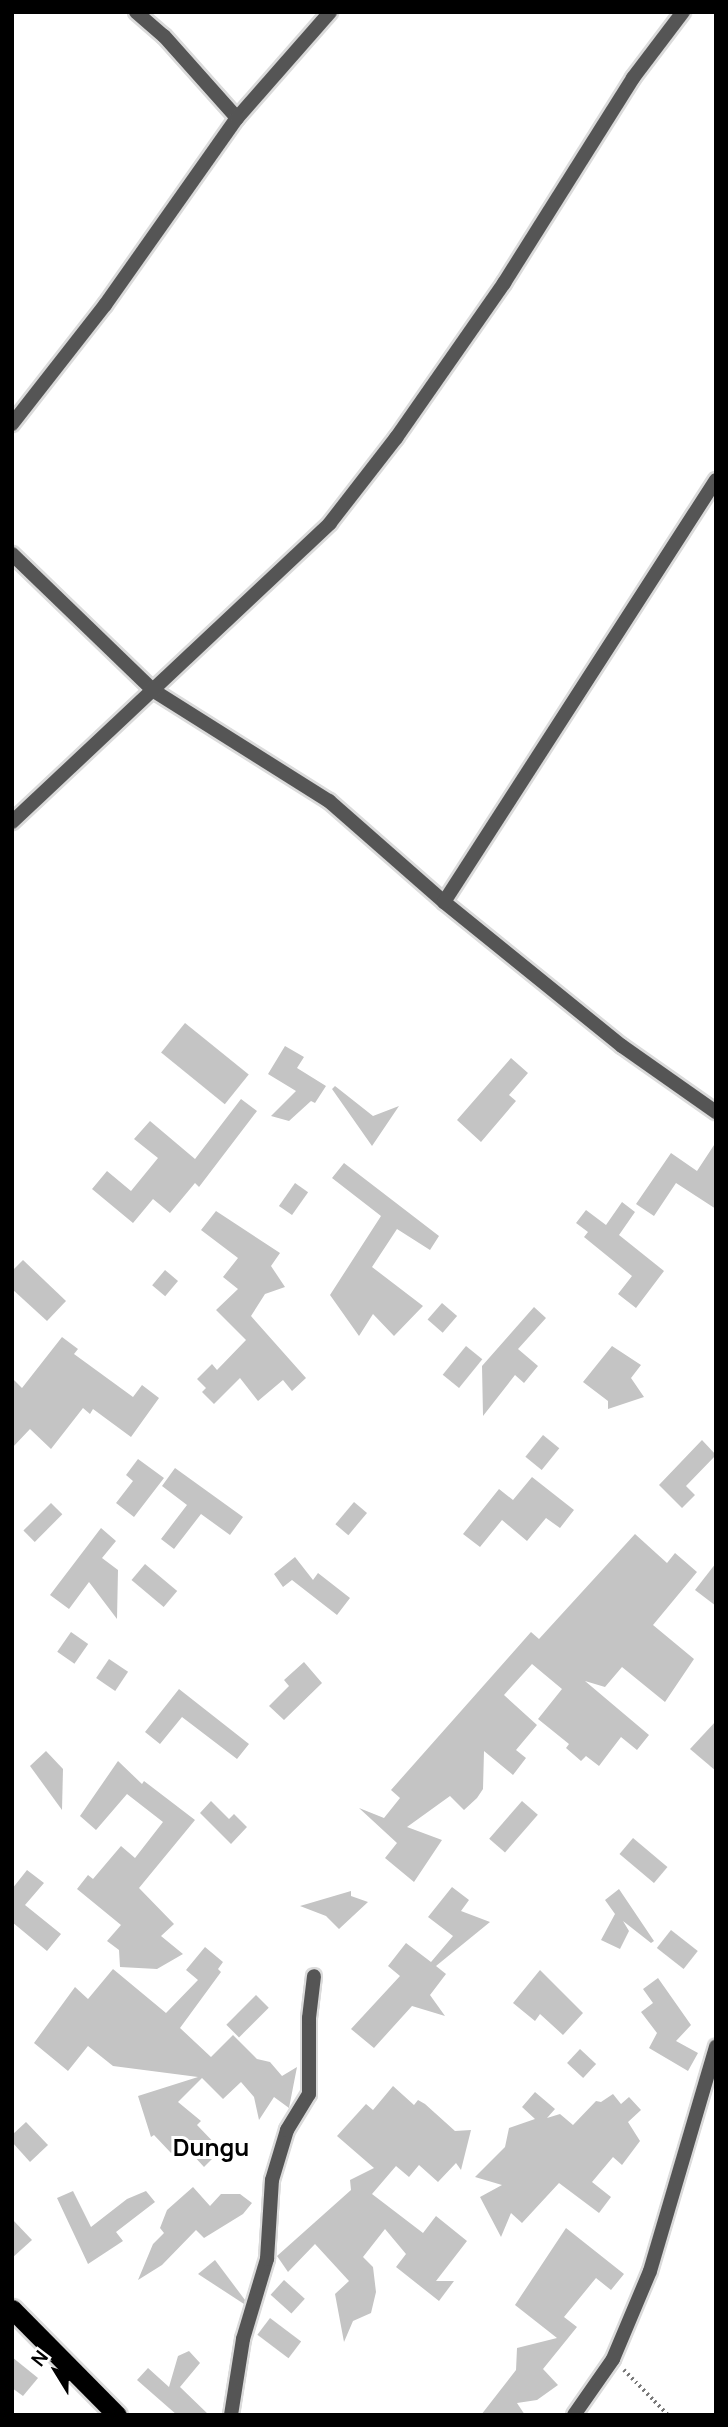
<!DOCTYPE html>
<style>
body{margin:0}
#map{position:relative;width:728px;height:2427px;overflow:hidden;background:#fff;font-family:Manrope,sans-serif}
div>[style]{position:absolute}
.building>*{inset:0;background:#c4c4c4;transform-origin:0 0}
.path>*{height:3.5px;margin-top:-1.75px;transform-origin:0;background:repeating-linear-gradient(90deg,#777 0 2px,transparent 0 5.5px)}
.roads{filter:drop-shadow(2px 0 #dbdbdb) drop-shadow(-2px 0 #dbdbdb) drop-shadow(0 2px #dbdbdb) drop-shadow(0 -2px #dbdbdb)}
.minor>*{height:14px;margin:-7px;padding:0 7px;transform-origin:7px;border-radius:7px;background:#555}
.trunk>*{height:19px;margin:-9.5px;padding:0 9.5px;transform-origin:9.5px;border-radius:9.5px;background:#000}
span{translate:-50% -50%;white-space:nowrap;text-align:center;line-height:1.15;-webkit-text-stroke:6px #fff;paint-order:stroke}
.quarter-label{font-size:24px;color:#000;font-weight:700}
.frame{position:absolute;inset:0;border:14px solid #000;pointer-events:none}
.north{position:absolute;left:21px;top:2336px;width:70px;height:70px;-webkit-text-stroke:5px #fff;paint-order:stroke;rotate:308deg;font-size:19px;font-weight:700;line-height:28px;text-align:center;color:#000}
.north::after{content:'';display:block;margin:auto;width:24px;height:32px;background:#000;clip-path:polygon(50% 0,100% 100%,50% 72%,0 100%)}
</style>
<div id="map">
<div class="building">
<div style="left:185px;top:1023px;width:82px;height:38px;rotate:39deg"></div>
<div style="clip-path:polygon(285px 1046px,304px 1057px,297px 1068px,326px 1086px,315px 1103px,311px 1101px,289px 1121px,271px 1116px,296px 1091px,268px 1074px)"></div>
<div style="clip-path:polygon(511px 1058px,528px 1073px,509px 1095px,516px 1101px,481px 1142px,457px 1120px)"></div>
<div style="clip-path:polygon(335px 1086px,373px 1116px,399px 1106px,372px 1146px,332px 1089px)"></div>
<div style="clip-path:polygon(241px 1099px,257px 1111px,199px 1187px,195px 1183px,170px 1213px,153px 1199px,133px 1223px,92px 1189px,107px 1171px,131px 1191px,158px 1158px,134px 1139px,150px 1121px,195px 1159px)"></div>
<div style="clip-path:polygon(716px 1142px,716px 1209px,676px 1183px,654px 1216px,636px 1204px,671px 1153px,697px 1171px)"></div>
<div style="clip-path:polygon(344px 1163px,439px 1236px,430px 1250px,397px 1229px,372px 1267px,423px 1306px,394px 1336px,373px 1314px,359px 1336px,330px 1295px,381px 1216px,332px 1178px)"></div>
<div style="left:295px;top:1183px;width:16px;height:28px;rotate:35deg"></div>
<div style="clip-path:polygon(622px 1202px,635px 1212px,619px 1235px,664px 1271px,636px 1308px,618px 1294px,632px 1276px,584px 1237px,588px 1232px,576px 1223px,586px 1210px,606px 1225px)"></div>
<div style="clip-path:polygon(216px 1211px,280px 1253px,271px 1266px,285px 1287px,265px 1294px,251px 1316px,306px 1378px,292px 1391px,283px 1380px,258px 1401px,240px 1378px,214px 1404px,202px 1392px,206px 1388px,197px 1379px,212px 1364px,217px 1370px,246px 1340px,216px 1310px,238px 1289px,223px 1277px,238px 1258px,201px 1230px)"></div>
<div style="clip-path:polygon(23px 1260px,66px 1301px,47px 1321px,12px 1289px,12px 1271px)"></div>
<div style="left:165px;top:1270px;width:17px;height:20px;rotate:40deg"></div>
<div style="left:442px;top:1303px;width:20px;height:22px;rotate:41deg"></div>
<div style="clip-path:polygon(534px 1307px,546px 1318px,518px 1349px,538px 1366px,524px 1383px,515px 1375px,483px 1416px,482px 1366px)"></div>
<div style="clip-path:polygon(62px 1337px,78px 1349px,74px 1354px,133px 1397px,142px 1385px,159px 1398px,131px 1437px,93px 1409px,90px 1414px,83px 1408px,51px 1449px,30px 1429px,12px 1448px,12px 1378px,22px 1388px)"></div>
<div style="left:466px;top:1346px;width:21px;height:37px;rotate:39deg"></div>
<div style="clip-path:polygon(612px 1346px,641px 1365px,631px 1378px,644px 1397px,608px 1409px,608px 1401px,583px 1382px)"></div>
<div style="left:543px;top:1435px;width:21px;height:28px;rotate:39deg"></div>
<div style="clip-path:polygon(702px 1440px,716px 1455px,686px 1486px,695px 1495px,682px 1508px,659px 1485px)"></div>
<div style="clip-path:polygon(138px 1459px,164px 1478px,134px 1517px,116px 1503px,133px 1481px,126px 1475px)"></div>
<div style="clip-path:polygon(175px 1468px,243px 1517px,230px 1535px,201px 1514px,174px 1549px,161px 1539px,187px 1505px,162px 1486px)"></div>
<div style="clip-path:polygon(532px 1477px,574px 1510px,560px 1528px,546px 1518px,527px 1541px,502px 1520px,480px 1547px,463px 1534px,499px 1489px,513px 1500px)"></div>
<div style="left:354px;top:1502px;width:17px;height:29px;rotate:40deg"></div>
<div style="left:51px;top:1503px;width:16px;height:39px;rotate:45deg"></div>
<div style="clip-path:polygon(101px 1528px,116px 1541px,102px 1558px,118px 1570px,117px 1619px,89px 1582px,69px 1609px,50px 1595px)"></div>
<div style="clip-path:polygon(635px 1534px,667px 1563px,675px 1553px,697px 1572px,653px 1625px,694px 1659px,665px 1702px,622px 1667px,605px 1687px,585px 1681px,649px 1735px,637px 1750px,621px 1737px,599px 1766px,586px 1756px,581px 1761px,566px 1748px,569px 1744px,538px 1719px,562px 1689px,532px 1664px,504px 1695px,537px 1725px,516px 1750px,526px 1758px,513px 1775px,484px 1751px,483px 1789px,477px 1798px,464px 1810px,450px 1796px,407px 1827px,442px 1840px,414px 1882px,385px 1858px,397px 1843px,359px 1808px,384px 1818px,400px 1798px,391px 1790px,531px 1632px,539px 1639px)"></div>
<div style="clip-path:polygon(295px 1557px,313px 1580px,318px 1573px,350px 1598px,337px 1615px,292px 1580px,283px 1587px,274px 1574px)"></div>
<div style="clip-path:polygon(716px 1563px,716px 1606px,695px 1590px)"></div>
<div style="left:145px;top:1564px;width:42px;height:21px;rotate:40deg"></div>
<div style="left:71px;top:1632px;width:21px;height:24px;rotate:35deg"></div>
<div style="left:109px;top:1659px;width:23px;height:23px;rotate:34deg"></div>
<div style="clip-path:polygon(304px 1662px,322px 1683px,284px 1720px,269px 1706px,289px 1686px,284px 1680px)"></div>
<div style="clip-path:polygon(179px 1689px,249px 1744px,237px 1759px,182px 1717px,160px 1744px,145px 1732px)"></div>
<div style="clip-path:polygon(716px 1721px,716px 1771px,690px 1749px)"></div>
<div style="clip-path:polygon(46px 1751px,63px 1769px,62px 1810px,30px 1766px)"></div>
<div style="clip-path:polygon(118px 1761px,142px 1784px,144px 1781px,195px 1820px,139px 1888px,174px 1924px,161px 1936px,183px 1954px,157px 1969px,120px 1967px,119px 1950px,107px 1941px,121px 1925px,77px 1889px,88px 1875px,93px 1879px,121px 1846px,135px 1858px,163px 1822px,127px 1794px,96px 1830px,80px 1816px)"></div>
<div style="clip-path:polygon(211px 1801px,229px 1819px,234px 1814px,247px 1827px,231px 1844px,200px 1813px)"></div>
<div style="left:522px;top:1801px;width:21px;height:50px;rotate:41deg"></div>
<div style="left:633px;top:1838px;width:45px;height:21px;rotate:40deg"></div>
<div style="clip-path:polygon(27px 1870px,44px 1883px,25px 1905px,61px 1934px,47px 1951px,12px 1922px,12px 1889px)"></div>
<div style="clip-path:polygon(452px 1887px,469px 1900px,461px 1911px,490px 1922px,436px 1966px,446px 1974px,430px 1995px,445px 2016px,412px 2006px,374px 2048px,351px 2029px,400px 1976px,388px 1966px,406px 1943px,431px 1962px,453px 1936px,428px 1917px)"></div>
<div style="clip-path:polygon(619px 1889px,654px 1941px,651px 1943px,623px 1921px,629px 1931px,620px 1949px,601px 1940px,615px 1914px,605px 1900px)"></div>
<div style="clip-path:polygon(351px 1891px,351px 1896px,368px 1902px,339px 1929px,326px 1916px,300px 1906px)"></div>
<div style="left:671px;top:1930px;width:34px;height:23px;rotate:38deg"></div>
<div style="clip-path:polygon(205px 1947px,223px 1962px,218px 1969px,221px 1972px,180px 2028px,211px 2057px,233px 2035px,257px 2059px,270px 2062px,282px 2076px,297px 2067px,289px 2108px,274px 2097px,259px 2120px,254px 2097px,241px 2082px,223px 2099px,202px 2078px,178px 2102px,201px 2121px,197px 2125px,221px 2150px,204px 2167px,182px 2143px,171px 2153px,154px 2135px,151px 2137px,138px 2096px,198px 2077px,113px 2066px,88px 2046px,68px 2071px,34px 2043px,75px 1987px,88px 1999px,113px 1969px,166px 2013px,198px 1980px,186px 1970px)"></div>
<div style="clip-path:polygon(540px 1970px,583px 2013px,563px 2035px,540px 2014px,535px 2021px,513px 2003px)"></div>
<div style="clip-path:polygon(658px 1978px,691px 2025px,676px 2041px,698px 2053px,688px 2071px,649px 2048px,657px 2033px,641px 2012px,653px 2003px,643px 1989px)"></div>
<div style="left:256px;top:1995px;width:18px;height:42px;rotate:45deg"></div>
<div style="left:580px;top:2049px;width:22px;height:19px;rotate:43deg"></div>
<div style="clip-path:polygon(393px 2086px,414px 2105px,418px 2100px,425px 2104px,455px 2131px,471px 2130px,461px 2170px,456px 2163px,438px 2182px,419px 2165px,409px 2177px,396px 2166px,372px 2194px,423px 2233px,436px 2216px,467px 2241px,436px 2281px,454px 2281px,439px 2301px,396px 2267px,406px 2254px,385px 2229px,363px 2257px,373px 2267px,376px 2292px,371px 2313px,353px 2321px,344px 2342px,335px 2294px,349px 2281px,315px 2244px,288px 2272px,277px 2256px,351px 2190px,350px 2180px,374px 2168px,337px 2136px,366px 2104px,373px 2110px)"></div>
<div style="clip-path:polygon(535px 2092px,555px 2109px,547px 2118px,560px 2114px,573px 2125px,596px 2101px,601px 2102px,613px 2094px,621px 2104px,629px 2097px,641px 2110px,628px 2122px,640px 2141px,622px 2165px,613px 2157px,592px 2182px,611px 2197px,599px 2213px,559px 2183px,522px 2223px,511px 2213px,501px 2237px,480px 2197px,502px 2185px,475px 2177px,505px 2147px,509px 2128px,535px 2119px,522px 2107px)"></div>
<div style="clip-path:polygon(26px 2122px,48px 2145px,30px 2162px,12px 2142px,12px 2135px)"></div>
<div style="clip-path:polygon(193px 2187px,210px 2206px,221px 2194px,240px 2194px,252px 2203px,243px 2214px,204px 2238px,196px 2230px,162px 2265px,138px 2280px,153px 2244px,164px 2233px,160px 2228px,167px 2210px)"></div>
<div style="clip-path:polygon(73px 2191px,91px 2227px,127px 2199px,146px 2191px,155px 2202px,116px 2232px,123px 2241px,88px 2264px,57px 2198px)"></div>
<div style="clip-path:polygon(12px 2219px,32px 2240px,12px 2258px)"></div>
<div style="clip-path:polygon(566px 2228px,624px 2274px,611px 2290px,596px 2278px,564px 2317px,577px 2327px,543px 2369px,558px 2385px,537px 2400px,517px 2403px,525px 2415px,481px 2415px,516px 2370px,517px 2348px,557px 2338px,515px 2305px)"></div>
<div style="clip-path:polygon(215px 2260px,245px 2300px,244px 2304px,198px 2274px)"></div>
<div style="left:284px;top:2280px;width:28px;height:20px;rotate:42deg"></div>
<div style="left:270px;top:2318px;width:39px;height:21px;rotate:37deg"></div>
<div style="clip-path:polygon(189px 2351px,200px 2363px,180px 2387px,209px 2415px,177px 2415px,137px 2380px,148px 2368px,169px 2387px,178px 2356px)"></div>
<div style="clip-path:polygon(12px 2357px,38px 2378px,23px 2396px,12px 2388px)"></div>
</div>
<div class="path">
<div style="left:624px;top:2370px;width:63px;rotate:45.6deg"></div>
</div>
<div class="roads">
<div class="minor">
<div style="left:136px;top:12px;width:37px;rotate:41deg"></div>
<div style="left:164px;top:36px;width:110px;rotate:48.3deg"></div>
<div style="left:12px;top:424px;width:151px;rotate:-52deg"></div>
<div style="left:105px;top:305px;width:229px;rotate:-54.8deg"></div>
<div style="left:237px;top:118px;width:141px;rotate:-48.7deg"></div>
<div style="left:12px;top:554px;width:197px;rotate:44deg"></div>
<div style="left:154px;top:691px;width:207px;rotate:32.2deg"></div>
<div style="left:329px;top:801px;width:153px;rotate:41.3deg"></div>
<div style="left:444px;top:902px;width:229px;rotate:39deg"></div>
<div style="left:622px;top:1046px;width:115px;rotate:35.1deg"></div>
<div style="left:12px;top:822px;width:436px;rotate:-43.2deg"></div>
<div style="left:330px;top:523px;width:108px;rotate:-52.2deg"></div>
<div style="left:396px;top:438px;width:189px;rotate:-55.1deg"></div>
<div style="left:504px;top:283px;width:242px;rotate:-57.8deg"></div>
<div style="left:633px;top:78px;width:83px;rotate:-52.9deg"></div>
<div style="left:444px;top:902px;width:502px;rotate:-57.2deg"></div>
<div style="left:231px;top:2415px;width:77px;rotate:-81deg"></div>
<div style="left:243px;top:2339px;width:84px;rotate:-73.3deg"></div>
<div style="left:267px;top:2259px;width:79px;rotate:-86.4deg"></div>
<div style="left:272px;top:2180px;width:52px;rotate:-73.3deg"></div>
<div style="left:287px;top:2130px;width:42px;rotate:-58.6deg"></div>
<div style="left:309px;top:2094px;width:76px;rotate:-90deg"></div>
<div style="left:309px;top:2018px;width:42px;rotate:-83.2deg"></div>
<div style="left:574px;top:2415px;width:68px;rotate:-55.1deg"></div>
<div style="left:613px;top:2359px;width:95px;rotate:-67.2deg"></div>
<div style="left:650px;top:2271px;width:234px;rotate:-73.6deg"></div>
</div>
<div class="trunk">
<div style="left:12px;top:2309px;width:149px;rotate:45.3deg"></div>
</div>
</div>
<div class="quarter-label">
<span style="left:211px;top:2147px">Dungu</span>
</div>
<div class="frame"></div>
<div class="north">N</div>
</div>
